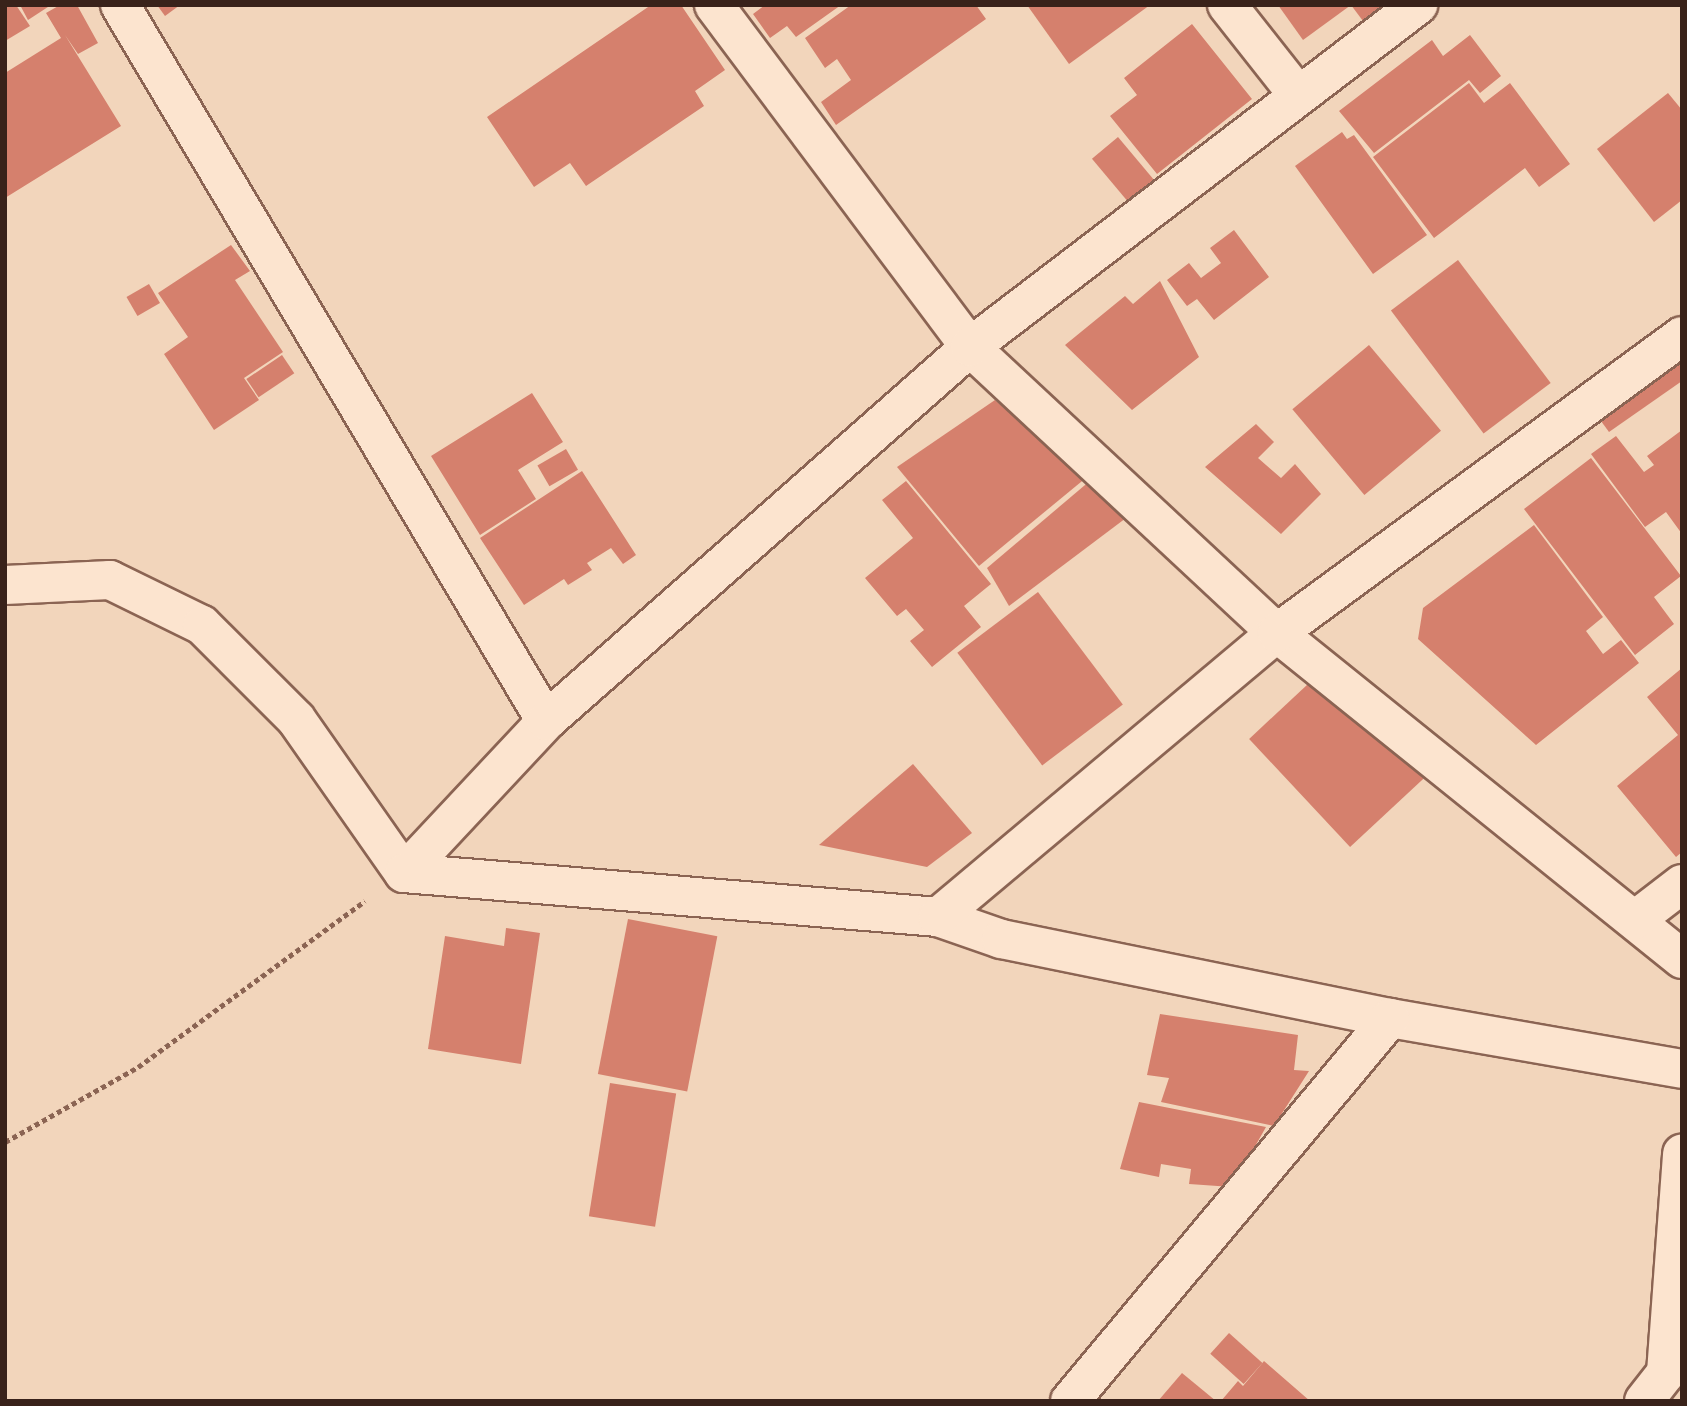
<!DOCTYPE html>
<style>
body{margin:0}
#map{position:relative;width:1687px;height:1406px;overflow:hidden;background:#f2d5bb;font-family:Merriweather,serif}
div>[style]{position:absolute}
.building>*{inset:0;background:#d5806d;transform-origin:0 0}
.path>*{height:4.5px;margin-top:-2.25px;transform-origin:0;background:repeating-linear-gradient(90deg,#8b6453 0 5px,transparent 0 8.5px)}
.roads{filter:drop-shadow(2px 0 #8b6453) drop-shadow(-2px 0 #8b6453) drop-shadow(0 2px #8b6453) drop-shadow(0 -2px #8b6453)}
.minor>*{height:38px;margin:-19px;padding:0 19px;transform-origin:19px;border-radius:19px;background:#fce4cf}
span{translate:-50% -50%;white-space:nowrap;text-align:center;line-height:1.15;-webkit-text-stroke:7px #f9e1cc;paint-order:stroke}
.frame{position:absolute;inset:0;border:7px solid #39221a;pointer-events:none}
</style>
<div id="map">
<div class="building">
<div style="clip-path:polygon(5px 5px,16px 5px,30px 26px,5px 41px)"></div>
<div style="clip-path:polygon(20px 5px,51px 5px,28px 20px)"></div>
<div style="clip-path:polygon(60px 5px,77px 5px,98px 43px,78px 54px,65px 35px,121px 126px,5px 198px,5px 73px,61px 38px,46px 13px)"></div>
<div style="clip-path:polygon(157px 5px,180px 5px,165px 16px)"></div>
<div style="clip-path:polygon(651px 5px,681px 5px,725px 70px,695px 91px,704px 106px,586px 186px,570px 163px,534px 187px,487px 117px)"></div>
<div style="clip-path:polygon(765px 5px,841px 5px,796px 37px,787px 26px,770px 38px,753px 14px)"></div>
<div style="clip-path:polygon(851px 5px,976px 5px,986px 19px,836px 125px,821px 102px,851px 80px,837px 59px,825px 68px,805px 38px)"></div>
<div style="clip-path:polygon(1027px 5px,1150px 5px,1069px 64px)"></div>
<div style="clip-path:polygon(1278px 5px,1351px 5px,1303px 40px)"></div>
<div style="clip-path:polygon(1351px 5px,1402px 5px,1369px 29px)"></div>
<div style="clip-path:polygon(1192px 24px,1252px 99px,1157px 174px,1110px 116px,1137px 95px,1124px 78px)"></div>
<div style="clip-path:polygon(1470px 35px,1501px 76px,1480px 93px,1469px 80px,1374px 153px,1339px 111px,1432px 40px,1443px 56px)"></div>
<div style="clip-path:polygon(1469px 83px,1484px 103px,1510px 83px,1570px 164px,1539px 187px,1525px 168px,1434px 238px,1373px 157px)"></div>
<div style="clip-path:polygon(1668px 93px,1682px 110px,1682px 200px,1654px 222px,1597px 149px)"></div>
<div style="clip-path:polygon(1342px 132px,1347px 139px,1354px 135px,1427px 235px,1373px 274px,1295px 166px)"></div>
<div style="left:1118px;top:137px;width:60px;height:34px;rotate:50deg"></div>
<div style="clip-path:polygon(1234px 230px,1269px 277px,1214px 320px,1197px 299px,1187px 306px,1167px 280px,1189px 263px,1201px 278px,1221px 263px,1210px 248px)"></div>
<div style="clip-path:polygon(231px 245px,250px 271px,235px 280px,283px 352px,244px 378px,259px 400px,214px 430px,164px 354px,188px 337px,158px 293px)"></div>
<div style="left:1458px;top:260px;width:154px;height:84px;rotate:53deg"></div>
<div style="clip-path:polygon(1160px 281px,1199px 357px,1132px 410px,1065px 345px,1125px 296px,1133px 304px)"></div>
<div style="left:149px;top:284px;width:22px;height:26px;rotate:60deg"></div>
<div style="left:1369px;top:345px;width:112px;height:100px;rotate:50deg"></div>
<div style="left:282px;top:355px;width:22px;height:43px;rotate:56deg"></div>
<div style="clip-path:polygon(1682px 357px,1682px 381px,1609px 432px,1590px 406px)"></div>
<div style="clip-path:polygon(532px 393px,563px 442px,518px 470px,536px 499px,480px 535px,431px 456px)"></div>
<div style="clip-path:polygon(995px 400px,1087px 477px,979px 566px,897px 467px)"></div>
<div style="clip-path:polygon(1256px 424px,1274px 442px,1258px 458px,1281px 478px,1295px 464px,1321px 494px,1281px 534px,1205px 467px)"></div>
<div style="clip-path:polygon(1682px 430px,1682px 534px,1666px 512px,1645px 527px,1591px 454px,1616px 436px,1644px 472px,1654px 465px,1647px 456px)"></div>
<div style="left:566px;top:449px;width:24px;height:33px;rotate:60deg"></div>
<div style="clip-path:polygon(1591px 458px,1681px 576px,1654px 597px,1674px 624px,1635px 655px,1524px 509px)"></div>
<div style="clip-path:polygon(582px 471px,636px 555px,623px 564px,611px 548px,587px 563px,592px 570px,568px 585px,564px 579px,524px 605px,480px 538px)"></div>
<div style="clip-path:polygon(1098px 474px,1134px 512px,1009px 606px,987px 568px)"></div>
<div style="clip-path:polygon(906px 481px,991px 584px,964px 606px,981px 627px,932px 667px,910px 641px,924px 630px,906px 609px,897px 616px,865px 578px,913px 538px,882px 500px)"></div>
<div style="clip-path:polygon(1534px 525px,1603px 617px,1586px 631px,1603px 654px,1621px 640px,1639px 663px,1536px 745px,1418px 639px,1423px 608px)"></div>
<div style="left:1038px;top:592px;width:141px;height:101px;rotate:53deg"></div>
<div style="clip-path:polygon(1682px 668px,1682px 852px,1676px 857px,1617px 786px,1678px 735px,1647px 697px)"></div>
<div style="left:1323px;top:670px;width:148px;height:101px;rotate:47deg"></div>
<div style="clip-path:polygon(913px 764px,972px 833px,927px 867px,819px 845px)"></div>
<div style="left:628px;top:919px;width:91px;height:158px;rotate:11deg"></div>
<div style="clip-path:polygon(506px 928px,540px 933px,521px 1064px,428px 1049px,445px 936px,504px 946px)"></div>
<div style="clip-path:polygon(1160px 1014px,1298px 1035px,1294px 1070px,1309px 1071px,1274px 1126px,1161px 1102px,1169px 1078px,1147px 1075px)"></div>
<div style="left:610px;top:1083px;width:67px;height:135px;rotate:9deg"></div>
<div style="clip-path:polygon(1139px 1102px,1266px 1127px,1232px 1187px,1189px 1184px,1191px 1169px,1161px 1164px,1159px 1177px,1120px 1169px)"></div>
<div style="left:1229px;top:1333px;width:45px;height:28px;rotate:42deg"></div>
<div style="clip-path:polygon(1264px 1361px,1310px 1401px,1221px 1401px,1238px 1381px,1243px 1386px)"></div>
<div style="clip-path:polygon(1182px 1373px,1216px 1401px,1158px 1401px)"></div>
</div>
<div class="path">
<div style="left:5px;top:1142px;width:153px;rotate:-29.4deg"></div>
<div style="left:138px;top:1067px;width:281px;rotate:-36.2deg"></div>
</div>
<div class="roads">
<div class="minor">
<div style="left:120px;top:5px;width:833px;rotate:59.25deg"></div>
<div style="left:714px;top:5px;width:427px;rotate:53.2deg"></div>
<div style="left:970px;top:347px;width:420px;rotate:43deg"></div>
<div style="left:1277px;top:633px;width:520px;rotate:38.83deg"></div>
<div style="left:1227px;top:5px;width:115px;rotate:51.7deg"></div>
<div style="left:5px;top:585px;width:105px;rotate:-2.7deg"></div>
<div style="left:110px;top:580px;width:102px;rotate:26.1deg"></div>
<div style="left:202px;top:625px;width:133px;rotate:45deg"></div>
<div style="left:296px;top:719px;width:188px;rotate:55deg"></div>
<div style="left:404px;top:873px;width:208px;rotate:-46.9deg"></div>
<div style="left:546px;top:721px;width:565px;rotate:-41.41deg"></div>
<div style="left:970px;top:347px;width:564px;rotate:-37.36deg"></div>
<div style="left:404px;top:873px;width:536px;rotate:4.71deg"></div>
<div style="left:938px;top:917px;width:67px;rotate:19.2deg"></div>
<div style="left:1001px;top:939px;width:397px;rotate:11.5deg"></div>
<div style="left:1390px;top:1018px;width:296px;rotate:9.9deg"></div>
<div style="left:938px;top:917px;width:442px;rotate:-40deg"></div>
<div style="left:1277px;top:633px;width:502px;rotate:-36.25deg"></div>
<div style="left:1635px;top:920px;width:59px;rotate:-37.5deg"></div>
<div style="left:1070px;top:1401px;width:499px;rotate:-50.1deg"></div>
<div style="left:1644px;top:1401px;width:36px;rotate:-52deg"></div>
<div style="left:1666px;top:1373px;width:220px;rotate:-85.8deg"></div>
</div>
</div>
<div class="frame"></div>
</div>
